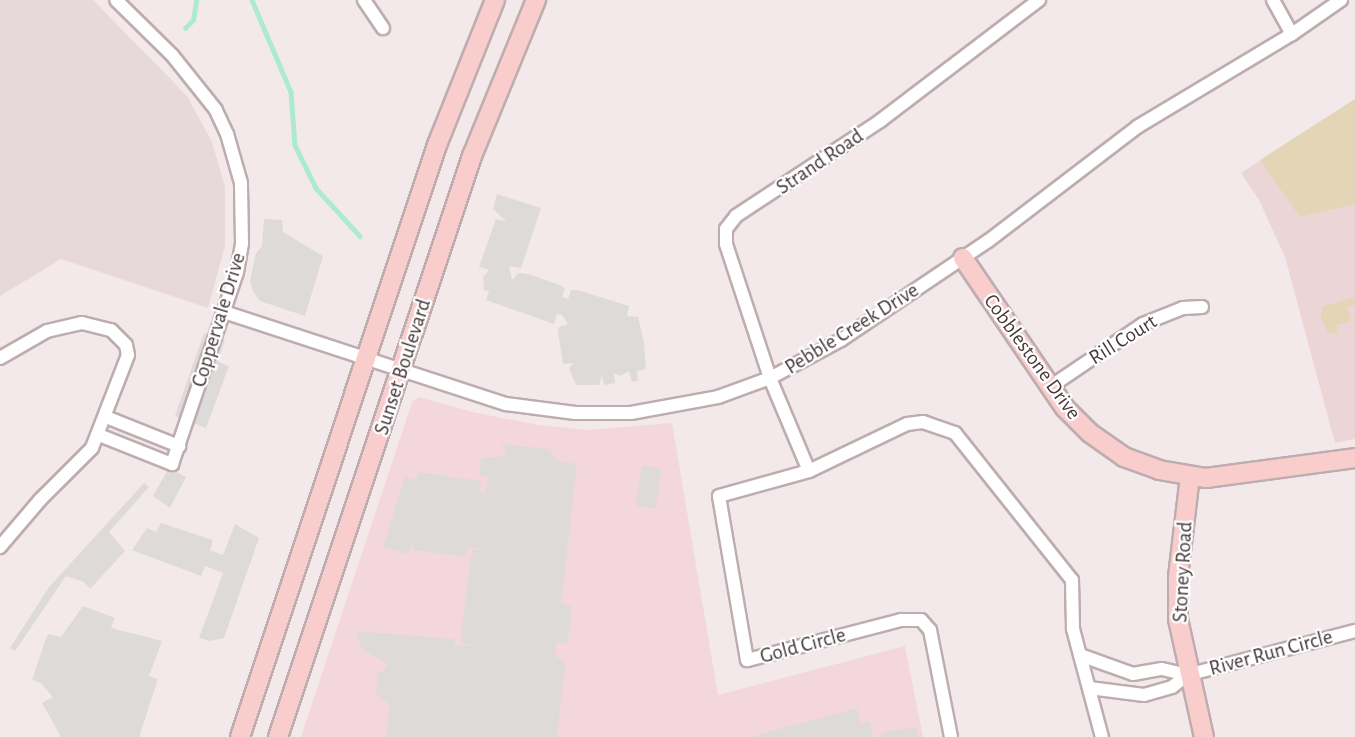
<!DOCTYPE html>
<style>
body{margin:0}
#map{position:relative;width:1355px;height:737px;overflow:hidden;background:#f3e9ea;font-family:"Alegreya Sans",sans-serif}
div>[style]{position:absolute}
.residential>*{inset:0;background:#e7d8d9}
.commercial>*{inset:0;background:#f3d7dc}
.education>*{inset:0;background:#ebd5d6}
.green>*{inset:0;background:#e3d5b6}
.parking>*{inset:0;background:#dfdada;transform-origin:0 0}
.stream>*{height:4.5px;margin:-2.25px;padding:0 2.25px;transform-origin:2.25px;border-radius:2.25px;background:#acead3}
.roads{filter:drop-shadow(2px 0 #beadaf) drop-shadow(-2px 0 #beadaf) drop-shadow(0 2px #beadaf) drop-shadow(0 -2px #beadaf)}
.street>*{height:12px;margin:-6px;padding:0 6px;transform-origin:6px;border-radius:6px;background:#fff}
.secondary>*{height:18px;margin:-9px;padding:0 9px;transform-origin:9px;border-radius:9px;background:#facdcd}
span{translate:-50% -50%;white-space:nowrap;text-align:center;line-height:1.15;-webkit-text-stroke:4.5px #fff;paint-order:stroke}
.street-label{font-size:21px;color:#46383b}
</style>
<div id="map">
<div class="residential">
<div style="clip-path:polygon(0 0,93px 0,187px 96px,212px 142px,225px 187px,225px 246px,208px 308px,61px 259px,0 296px)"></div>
</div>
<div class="commercial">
<div style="clip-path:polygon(419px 397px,476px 413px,539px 425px,588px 430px,672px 423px,718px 695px,905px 646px,923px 737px,301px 737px,412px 402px)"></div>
</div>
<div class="education">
<div style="clip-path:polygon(1355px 99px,1355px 439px,1335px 443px,1285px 257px,1259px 200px,1241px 173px)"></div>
</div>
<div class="green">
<div style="clip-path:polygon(1355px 99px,1355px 204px,1300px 217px,1260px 160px)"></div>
<div style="clip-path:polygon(1355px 297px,1355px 305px,1347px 307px,1351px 321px,1336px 325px,1338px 334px,1328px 333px,1321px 316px,1323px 307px)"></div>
</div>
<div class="parking">
<div style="clip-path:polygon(497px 194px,541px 208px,521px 268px,509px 266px,512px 280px,518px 273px,528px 274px,560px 285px,565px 288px,562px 297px,568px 299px,571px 290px,577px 290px,629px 306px,627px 316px,638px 317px,644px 343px,646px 369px,637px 371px,638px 381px,632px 382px,629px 371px,620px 376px,614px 373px,615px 383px,604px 385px,602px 375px,599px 385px,576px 385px,569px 369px,573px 363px,563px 364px,558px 332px,559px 327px,568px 324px,562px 315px,557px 314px,554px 324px,486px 300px,489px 291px,484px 290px,483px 277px,489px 270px,479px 267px,496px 219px,506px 221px,493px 209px)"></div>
<div style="clip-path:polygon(264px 219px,282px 220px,283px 232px,323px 256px,305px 316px,260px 301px,253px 291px,250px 281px,256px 253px,262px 246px)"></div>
<div style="clip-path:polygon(204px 333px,225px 340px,218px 362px,229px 366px,206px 428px,175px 416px)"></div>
<div style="clip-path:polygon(502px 444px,550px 449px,557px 461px,577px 464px,561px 603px,572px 607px,567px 644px,557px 642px,555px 656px,566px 661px,557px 737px,387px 737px,389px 703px,376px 695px,378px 673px,388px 668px,385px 662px,361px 649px,356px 631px,454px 639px,456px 646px,472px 646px,460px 642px,472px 550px,482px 550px,469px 546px,465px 557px,414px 550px,414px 540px,408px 554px,383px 547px,405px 477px,415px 480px,419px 472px,481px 481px,480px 492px,485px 493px,489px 477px,479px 475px,481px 458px,506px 456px)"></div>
<div style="left:642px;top:465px;width:20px;height:41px;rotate:9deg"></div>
<div style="clip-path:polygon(169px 468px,186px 477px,170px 508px,153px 496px)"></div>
<div style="clip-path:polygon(144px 483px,149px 487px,109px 532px,125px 551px,90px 589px,84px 582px,66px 576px,15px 651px,10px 648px,49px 587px)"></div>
<div style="clip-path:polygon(161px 523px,213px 540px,210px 550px,223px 555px,235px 524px,259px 538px,224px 638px,210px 641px,199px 638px,223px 573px,205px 566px,201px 576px,132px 550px,147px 528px,156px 532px)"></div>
<div style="clip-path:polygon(83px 606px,115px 618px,111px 627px,115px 629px,162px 641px,149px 676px,158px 679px,139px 737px,61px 737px,42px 703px,53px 697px,41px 683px,32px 680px,46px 638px,49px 634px,61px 637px)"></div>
<div style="clip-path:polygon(857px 708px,860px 723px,870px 721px,873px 737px,750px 737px)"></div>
<div style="clip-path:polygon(916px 727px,918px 737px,881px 737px,881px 733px)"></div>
</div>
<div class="stream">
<div style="left:252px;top:0;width:100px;rotate:67deg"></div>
<div style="left:291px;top:92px;width:53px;rotate:85.7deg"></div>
<div style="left:295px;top:145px;width:48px;rotate:64deg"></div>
<div style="left:316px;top:188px;width:65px;rotate:47.5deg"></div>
<div style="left:185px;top:28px;width:11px;rotate:-45deg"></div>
<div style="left:193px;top:20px;width:20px;rotate:-81deg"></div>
</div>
<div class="roads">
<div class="street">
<div style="left:364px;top:0;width:34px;rotate:56deg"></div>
<div style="left:1273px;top:0;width:39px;rotate:61deg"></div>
<div style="left:224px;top:312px;width:297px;rotate:18.1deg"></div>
<div style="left:506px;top:404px;width:70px;rotate:7.4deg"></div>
<div style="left:575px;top:413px;width:56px"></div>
<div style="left:631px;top:413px;width:88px;rotate:-10.4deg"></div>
<div style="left:718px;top:397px;width:55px;rotate:-20.1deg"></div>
<div style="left:770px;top:378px;width:81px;rotate:-28.2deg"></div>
<div style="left:841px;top:340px;width:177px;rotate:-34deg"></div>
<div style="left:988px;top:241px;width:188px;rotate:-37.4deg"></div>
<div style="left:1137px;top:127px;width:181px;rotate:-31deg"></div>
<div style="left:1292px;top:34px;width:60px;rotate:-34.8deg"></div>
<div style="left:0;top:358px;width:54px;rotate:-29.9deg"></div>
<div style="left:47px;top:331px;width:36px;rotate:-13deg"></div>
<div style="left:82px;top:323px;width:30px;rotate:14deg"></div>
<div style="left:111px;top:330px;width:21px;rotate:45deg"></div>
<div style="left:126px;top:345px;width:10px;rotate:79deg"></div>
<div style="left:128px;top:355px;width:100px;rotate:111.2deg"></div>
<div style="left:92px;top:448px;width:74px;rotate:135deg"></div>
<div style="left:40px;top:500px;width:62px;rotate:130.4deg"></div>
<div style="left:1050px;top:387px;width:112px;rotate:-34.1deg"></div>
<div style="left:1143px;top:324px;width:43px;rotate:-21.8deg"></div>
<div style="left:1183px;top:308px;width:19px;rotate:-3deg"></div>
<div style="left:106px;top:417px;width:79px;rotate:21.7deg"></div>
<div style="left:99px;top:435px;width:79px;rotate:21.7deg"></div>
<div style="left:172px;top:464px;width:203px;rotate:-71.3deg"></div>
<div style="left:237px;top:272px;width:29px;rotate:-80deg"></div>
<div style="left:242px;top:243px;width:60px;rotate:-91deg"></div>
<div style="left:241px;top:183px;width:51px;rotate:-105.9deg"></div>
<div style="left:227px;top:134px;width:26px;rotate:-115deg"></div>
<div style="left:216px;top:110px;width:70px;rotate:-128.7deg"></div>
<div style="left:172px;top:55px;width:78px;rotate:-135.5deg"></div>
<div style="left:809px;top:471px;width:101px;rotate:-112.8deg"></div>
<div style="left:770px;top:378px;width:141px;rotate:-108.2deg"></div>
<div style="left:726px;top:244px;width:15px;rotate:-90deg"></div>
<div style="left:726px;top:229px;width:16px;rotate:-52deg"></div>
<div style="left:736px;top:216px;width:173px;rotate:-33.4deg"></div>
<div style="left:880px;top:121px;width:200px;rotate:-37.3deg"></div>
<div style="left:1080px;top:655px;width:56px;rotate:19.7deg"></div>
<div style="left:1133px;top:674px;width:29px;rotate:-10deg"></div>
<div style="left:1162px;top:669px;width:26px;rotate:13deg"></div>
<div style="left:1187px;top:675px;width:19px;rotate:141deg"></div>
<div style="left:1172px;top:687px;width:29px;rotate:164deg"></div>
<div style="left:1144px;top:695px;width:55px;rotate:-172.7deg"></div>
<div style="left:1187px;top:675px;width:174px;rotate:-14.7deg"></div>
<div style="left:951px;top:737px;width:109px;rotate:-101.1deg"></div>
<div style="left:930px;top:630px;width:13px;rotate:-132deg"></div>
<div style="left:921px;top:620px;width:20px;rotate:180deg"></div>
<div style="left:901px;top:620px;width:159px;rotate:165.4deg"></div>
<div style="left:747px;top:660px;width:166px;rotate:-99.7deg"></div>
<div style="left:719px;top:496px;width:93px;rotate:-15.5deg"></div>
<div style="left:809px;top:471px;width:109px;rotate:-25.6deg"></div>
<div style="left:907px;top:424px;width:16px;rotate:-7deg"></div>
<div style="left:923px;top:422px;width:34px;rotate:19deg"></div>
<div style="left:955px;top:433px;width:188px;rotate:51.5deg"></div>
<div style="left:1072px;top:580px;width:49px;rotate:88.8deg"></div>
<div style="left:1073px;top:629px;width:112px;rotate:75deg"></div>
</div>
<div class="secondary">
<div style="left:963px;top:258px;width:181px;rotate:55.8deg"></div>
<div style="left:1065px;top:408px;width:35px;rotate:45deg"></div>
<div style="left:1090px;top:433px;width:42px;rotate:35.2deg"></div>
<div style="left:1124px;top:457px;width:37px;rotate:20deg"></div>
<div style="left:1159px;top:470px;width:48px;rotate:9.7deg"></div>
<div style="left:1206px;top:478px;width:150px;rotate:-7.6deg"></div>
<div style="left:1190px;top:476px;width:102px;rotate:96.8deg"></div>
<div style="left:1178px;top:577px;width:42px;rotate:90deg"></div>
<div style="left:1178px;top:619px;width:121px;rotate:77.6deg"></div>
<div style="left:240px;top:737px;width:624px;rotate:-71.59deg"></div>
<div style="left:437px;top:145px;width:156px;rotate:-68.2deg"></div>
<div style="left:278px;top:737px;width:613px;rotate:-71.54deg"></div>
<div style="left:472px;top:156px;width:169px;rotate:-67.7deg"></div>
</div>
</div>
<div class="street-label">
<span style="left:820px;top:162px;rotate:-34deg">Strand Road</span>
<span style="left:219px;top:320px;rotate:-73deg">Coppervale Drive</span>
<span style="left:852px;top:329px;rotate:-32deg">Pebble Creek Drive</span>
<span style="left:1123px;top:340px;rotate:-32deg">Rill Court</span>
<span style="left:1032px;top:357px;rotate:54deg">Cobblestone Drive</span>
<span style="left:403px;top:367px;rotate:-72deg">Sunset Boulevard</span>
<span style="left:1183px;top:572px;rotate:-87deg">Stoney Road</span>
<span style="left:803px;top:646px;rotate:-15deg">Gold Circle</span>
<span style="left:1271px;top:653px;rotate:-15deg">River Run Circle</span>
</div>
</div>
